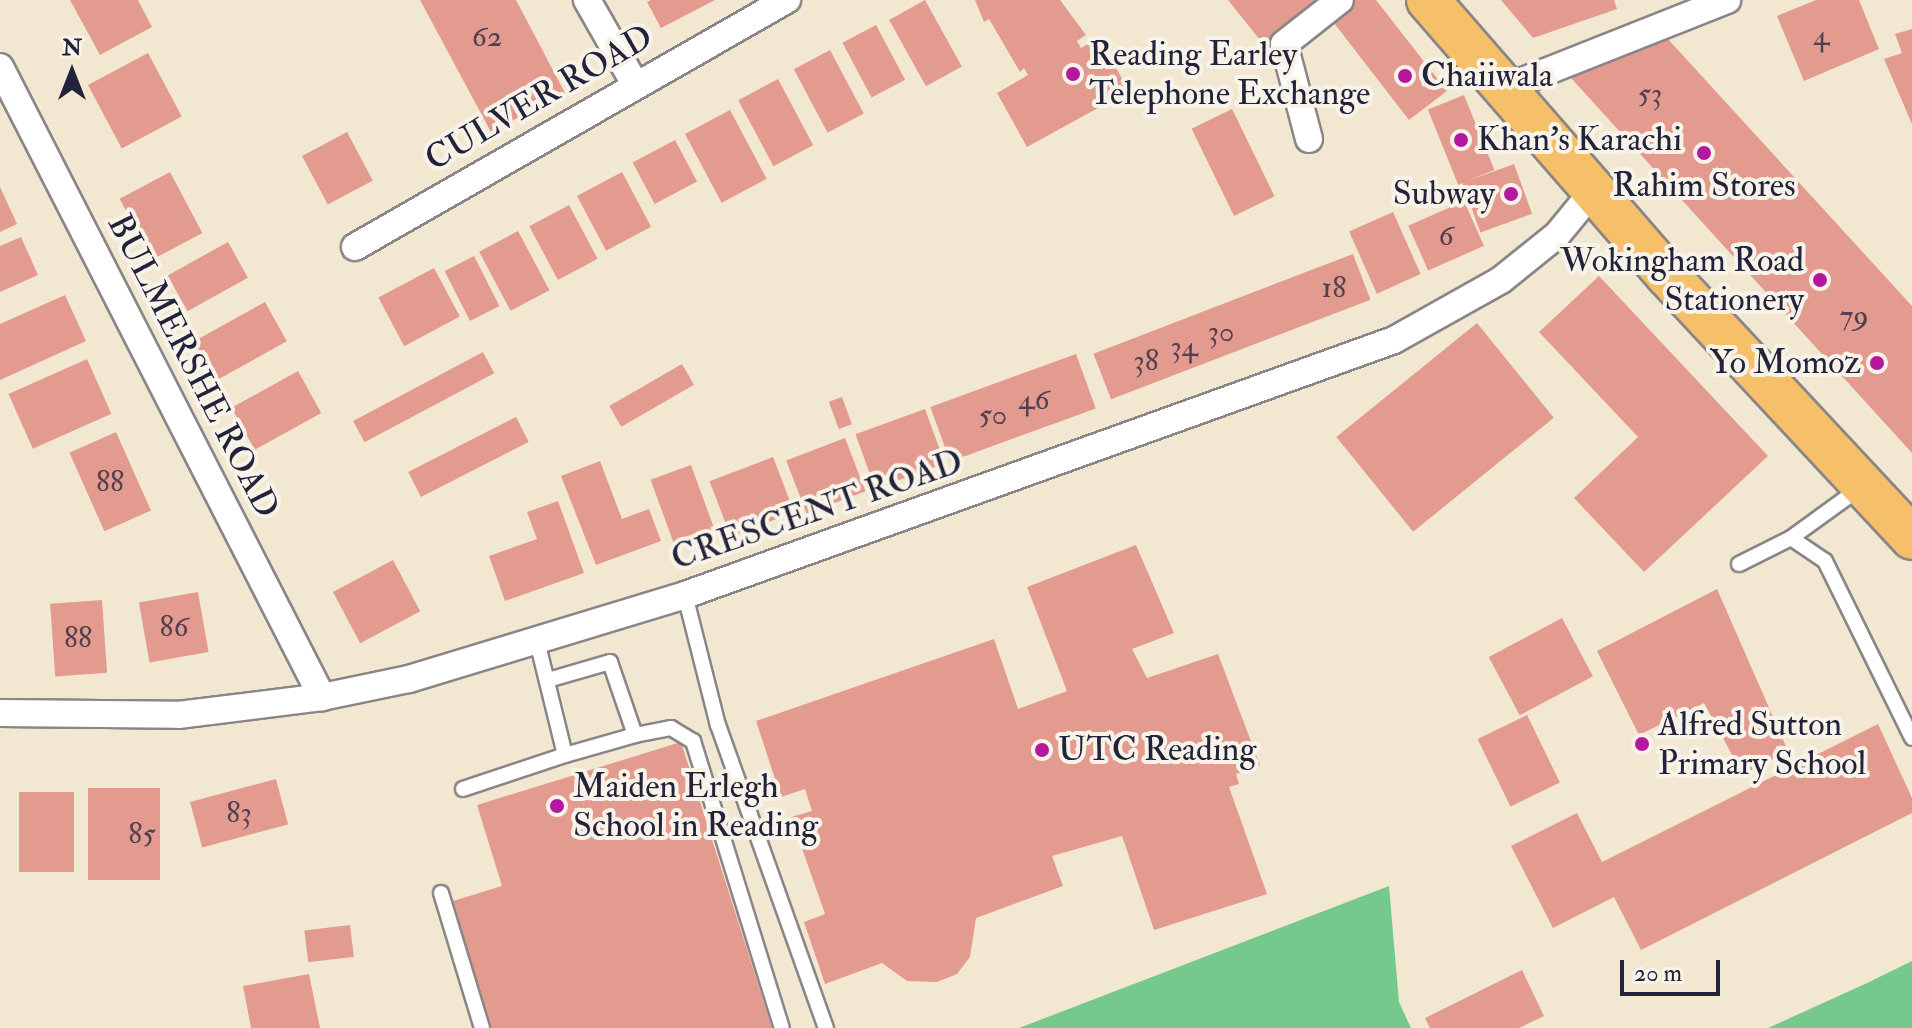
<!DOCTYPE html>
<style>
body{margin:0}
#map{position:relative;width:1912px;height:1028px;overflow:hidden;background:#f2e8d1;font-family:"IM FELL Double Pica",serif}
div>[style]{position:absolute}
.green>*{inset:0;background:#75c98d}
.building>*{inset:0;background:#e39b8f;transform-origin:0 0}
.roads{filter:drop-shadow(2px 0 #8a8586) drop-shadow(-2px 0 #8a8586) drop-shadow(0 2px #8a8586) drop-shadow(0 -2px #8a8586)}
.lane>*{height:14px;margin:-7px;padding:0 7px;transform-origin:7px;border-radius:7px;background:#fff}
.street>*{height:26px;margin:-13px;padding:0 13px;transform-origin:13px;border-radius:13px;background:#fff}
.primary>*{height:42px;margin:-21px;padding:0 21px;transform-origin:21px;border-radius:21px;background:#f6c06b}
.dots>*{width:22px;height:22px;translate:-50% -50%;box-sizing:border-box;border:4px solid #f7f3e8;border-radius:50%}
span{translate:-50% -50%;white-space:nowrap;text-align:center;line-height:1.15;-webkit-text-stroke:8px #f7f3e8;paint-order:stroke}
.number-label{font-size:30px;color:#524050}
.number-label span{-webkit-text-stroke-width:0}
.poi-label{font-size:34px;color:#22223b}
.left{translate:0 -50%;text-align:left}
.right{translate:-100% -50%;text-align:right}
.street-label{font-size:34px;color:#22223b}
.north{position:absolute;left:32px;top:32px;width:80px;height:80px;-webkit-text-stroke:6px #f7f3e8;paint-order:stroke;rotate:0deg;font-size:22px;font-weight:700;line-height:32px;text-align:center;color:#22223b}
.north::after{content:'';display:block;margin:auto;width:28px;height:36px;background:#22223b;clip-path:polygon(50% 0,100% 100%,50% 72%,0 100%)}
.scale{position:absolute;left:1620px;top:960px;width:100px;height:36px;box-sizing:border-box;border:4px solid #22223b;border-top:0;padding-left:10px;font-size:24px;line-height:28px;white-space:nowrap;color:#22223b;-webkit-text-stroke:6px #f7f3e8;paint-order:stroke}
</style>
<div id="map">
<div class="green">
<div style="clip-path:polygon(1389px 886px,1399px 1002px,1411px 1028px,1019px 1028px)"></div>
<div style="clip-path:polygon(1912px 961px,1912px 1028px,1768px 1028px,1865px 984px)"></div>
</div>
<div class="building">
<div style="clip-path:polygon(70px 0,138px 0,152px 27px,100px 55px)"></div>
<div style="clip-path:polygon(420px 0,516px 0,565px 93px,491px 132px)"></div>
<div style="clip-path:polygon(651px 0,715px 0,661px 28px,647px 2px)"></div>
<div style="left:925px;top:0;width:76px;height:41px;rotate:61deg"></div>
<div style="clip-path:polygon(975px 0,1060px 0,1086px 35px,1077px 41px,1081px 48px,1099px 38px,1129px 91px,1027px 147px,997px 93px,1028px 75px,1024px 68px,1020px 72px,989px 19px,984px 22px)"></div>
<div style="clip-path:polygon(1228px 0,1321px 0,1264px 45px)"></div>
<div style="clip-path:polygon(1345px 0,1376px 0,1447px 91px,1409px 120px,1327px 14px)"></div>
<div style="clip-path:polygon(1501px 0,1614px 0,1617px 9px,1533px 38px)"></div>
<div style="clip-path:polygon(1816px 0,1859px 0,1879px 49px,1804px 81px,1777px 16px)"></div>
<div style="left:876px;top:25px;width:62px;height:38px;rotate:62deg"></div>
<div style="clip-path:polygon(1912px 29px,1912px 124px,1884px 59px,1902px 53px,1895px 34px)"></div>
<div style="clip-path:polygon(1667px 38px,1912px 306px,1912px 453px,1571px 78px)"></div>
<div style="left:830px;top:50px;width:72px;height:41px;rotate:62deg"></div>
<div style="left:148px;top:53px;width:72px;height:68px;rotate:62deg"></div>
<div style="left:778px;top:79px;width:75px;height:45px;rotate:62deg"></div>
<div style="left:1464px;top:95px;width:81px;height:39px;rotate:68deg"></div>
<div style="left:1232px;top:109px;width:97px;height:45px;rotate:64deg"></div>
<div style="left:730px;top:110px;width:78px;height:51px;rotate:62deg"></div>
<div style="left:347px;top:132px;width:55px;height:51px;rotate:62deg"></div>
<div style="left:675px;top:140px;width:47px;height:48px;rotate:62deg"></div>
<div style="left:1514px;top:164px;width:53px;height:55px;rotate:70deg"></div>
<div style="left:170px;top:172px;width:69px;height:57px;rotate:62deg"></div>
<div style="left:622px;top:172px;width:62px;height:51px;rotate:62deg"></div>
<div style="clip-path:polygon(0 187px,17px 224px,0 232px)"></div>
<div style="left:1464px;top:201px;width:49px;height:61px;rotate:66deg"></div>
<div style="left:569px;top:205px;width:61px;height:45px;rotate:62deg"></div>
<div style="left:1393px;top:212px;width:68px;height:48px;rotate:66deg"></div>
<div style="left:518px;top:231px;width:67px;height:44px;rotate:62deg"></div>
<div style="clip-path:polygon(21px 237px,38px 275px,0 292px,0 246px)"></div>
<div style="left:228px;top:242px;width:41px;height:69px;rotate:61deg"></div>
<div style="left:1353px;top:254px;width:49px;height:278px;rotate:69deg"></div>
<div style="left:474px;top:256px;width:56px;height:33px;rotate:63deg"></div>
<div style="left:434px;top:268px;width:55px;height:63px;rotate:62deg"></div>
<div style="clip-path:polygon(1599px 276px,1768px 456px,1644px 572px,1574px 498px,1638px 437px,1539px 332px)"></div>
<div style="clip-path:polygon(65px 295px,86px 341px,0 380px,0 324px)"></div>
<div style="left:265px;top:302px;width:45px;height:84px;rotate:61deg"></div>
<div style="left:1477px;top:323px;width:122px;height:181px;rotate:51deg"></div>
<div style="left:483px;top:352px;width:24px;height:147px;rotate:62deg"></div>
<div style="left:1076px;top:354px;width:58px;height:155px;rotate:70deg"></div>
<div style="left:87px;top:359px;width:60px;height:86px;rotate:66deg"></div>
<div style="left:682px;top:364px;width:24px;height:84px;rotate:60deg"></div>
<div style="left:298px;top:371px;width:48px;height:76px;rotate:61deg"></div>
<div style="left:842px;top:397px;width:29px;height:14px;rotate:70deg"></div>
<div style="left:925px;top:409px;width:58px;height:74px;rotate:70deg"></div>
<div style="left:516px;top:417px;width:28px;height:121px;rotate:63deg"></div>
<div style="left:116px;top:432px;width:86px;height:51px;rotate:66deg"></div>
<div style="left:845px;top:438px;width:57px;height:63px;rotate:69deg"></div>
<div style="left:773px;top:457px;width:59px;height:68px;rotate:69deg"></div>
<div style="clip-path:polygon(600px 461px,622px 519px,649px 509px,661px 541px,596px 565px,561px 476px)"></div>
<div style="left:691px;top:465px;width:73px;height:43px;rotate:70deg"></div>
<div style="clip-path:polygon(558px 501px,584px 573px,505px 601px,489px 556px,537px 539px,527px 512px)"></div>
<div style="clip-path:polygon(1136px 545px,1174px 633px,1132px 649px,1147px 678px,1218px 654px,1260px 765px,1236px 774px,1239px 784px,1229px 787px,1267px 894px,1154px 930px,1122px 836px,1052px 856px,1063px 886px,976px 918px,970px 957px,957px 974px,937px 982px,907px 981px,882px 963px,825px 984px,804px 922px,825px 914px,791px 817px,812px 811px,805px 789px,781px 797px,756px 721px,994px 639px,1018px 709px,1067px 691px,1027px 587px)"></div>
<div style="left:393px;top:560px;width:58px;height:68px;rotate:62deg"></div>
<div style="clip-path:polygon(1717px 589px,1788px 751px,1743px 775px,1704px 703px,1639px 735px,1597px 651px)"></div>
<div style="left:198px;top:592px;width:61px;height:60px;rotate:80deg"></div>
<div style="left:102px;top:600px;width:73px;height:52px;rotate:86deg"></div>
<div style="left:1562px;top:618px;width:66px;height:83px;rotate:62deg"></div>
<div style="left:1527px;top:715px;width:75px;height:55px;rotate:64deg"></div>
<div style="clip-path:polygon(1878px 724px,1912px 798px,1912px 813px,1641px 950px,1614px 897px,1553px 928px,1511px 846px,1577px 813px,1602px 862px)"></div>
<div style="clip-path:polygon(681px 742px,772px 1028px,491px 1028px,453px 901px,502px 886px,477px 805px)"></div>
<div style="left:276px;top:779px;width:47px;height:89px;rotate:75deg"></div>
<div style="left:88px;top:788px;width:72px;height:92px"></div>
<div style="left:19px;top:792px;width:55px;height:80px"></div>
<div style="left:350px;top:925px;width:32px;height:46px;rotate:83deg"></div>
<div style="clip-path:polygon(1522px 970px,1544px 1016px,1519px 1028px,1430px 1028px,1425px 1018px)"></div>
<div style="clip-path:polygon(309px 974px,320px 1028px,251px 1028px,243px 986px)"></div>
</div>
<div class="roads">
<div class="lane">
<div style="left:1860px;top:488px;width:85px;rotate:144.1deg"></div>
<div style="left:1791px;top:538px;width:41px;rotate:34.1deg"></div>
<div style="left:1825px;top:561px;width:197px;rotate:63.8deg"></div>
<div style="left:1739px;top:564px;width:58px;rotate:-26.6deg"></div>
<div style="left:685px;top:595px;width:134px;rotate:75.8deg"></div>
<div style="left:718px;top:725px;width:322px;rotate:70.4deg"></div>
<div style="left:537px;top:641px;width:117px;rotate:76.2deg"></div>
<div style="left:565px;top:755px;width:73px;rotate:-15.9deg"></div>
<div style="left:635px;top:735px;width:77px;rotate:-108.9deg"></div>
<div style="left:610px;top:662px;width:65px;rotate:163.8deg"></div>
<div style="left:635px;top:735px;width:37px;rotate:-11deg"></div>
<div style="left:671px;top:728px;width:26px;rotate:31deg"></div>
<div style="left:693px;top:741px;width:300px;rotate:72.8deg"></div>
<div style="left:463px;top:789px;width:108px;rotate:-18.4deg"></div>
<div style="left:441px;top:893px;width:141px;rotate:73.1deg"></div>
</div>
<div class="street">
<div style="left:587px;top:0;width:97px;rotate:60.3deg"></div>
<div style="left:0;top:67px;width:708px;rotate:62.93deg"></div>
<div style="left:1505px;top:88px;width:239px;rotate:-21.6deg"></div>
<div style="left:1309px;top:139px;width:98px;rotate:-104.7deg"></div>
<div style="left:1284px;top:44px;width:71px;rotate:-38.2deg"></div>
<div style="left:355px;top:247px;width:498px;rotate:-29.8deg"></div>
<div style="left:0;top:713px;width:178px;rotate:0.6deg"></div>
<div style="left:178px;top:715px;width:145px;rotate:-7.1deg"></div>
<div style="left:322px;top:697px;width:89px;rotate:-11.7deg"></div>
<div style="left:409px;top:679px;width:288px;rotate:-16.9deg"></div>
<div style="left:685px;top:595px;width:753px;rotate:-19.78deg"></div>
<div style="left:1394px;top:340px;width:123px;rotate:-29.3deg"></div>
<div style="left:1501px;top:280px;width:72px;rotate:-38.8deg"></div>
<div style="left:1557px;top:235px;width:58px;rotate:-50.6deg"></div>
</div>
<div class="primary">
<div style="left:1428px;top:0;width:366px;rotate:49deg"></div>
<div style="left:1668px;top:276px;width:358px;rotate:47deg"></div>
</div>
</div>
<div class="dots">
<div style="left:1073px;top:74px;background:#b5179e"></div>
<div style="left:1405px;top:76px;background:#b5179e"></div>
<div style="left:1461px;top:140px;background:#b5179e"></div>
<div style="left:1704px;top:153px;background:#b5179e"></div>
<div style="left:1511px;top:194px;background:#b5179e"></div>
<div style="left:1820px;top:280px;background:#b5179e"></div>
<div style="left:1877px;top:363px;background:#b5179e"></div>
<div style="left:1642px;top:744px;background:#b5179e"></div>
<div style="left:1042px;top:750px;background:#b5179e"></div>
<div style="left:557px;top:806px;background:#b5179e"></div>
</div>
<div class="number-label">
<span style="left:1821px;top:36px">4</span>
<span style="left:487px;top:37px">62</span>
<span style="left:1650px;top:94px">53</span>
<span style="left:1446px;top:236px">6</span>
<span style="left:1334px;top:288px">18</span>
<span style="left:1854px;top:316px">79</span>
<span style="left:1221px;top:332px">30</span>
<span style="left:1184px;top:347px">34</span>
<span style="left:1146px;top:361px">38</span>
<span style="left:1034px;top:400px">46</span>
<span style="left:993px;top:415px">50</span>
<span style="left:110px;top:482px">88</span>
<span style="left:174px;top:627px">86</span>
<span style="left:78px;top:638px">88</span>
<span style="left:239px;top:813px">83</span>
<span style="left:142px;top:834px">85</span>
</div>
<div class="poi-label">
<span class="left" style="left:1089px;top:74px">Reading Earley<br>Telephone Exchange</span>
<span class="left" style="left:1421px;top:76px">Chaiiwala</span>
<span class="left" style="left:1477px;top:140px">Khan's Karachi</span>
<span style="left:1704px;top:186px">Rahim Stores</span>
<span class="right" style="left:1495px;top:194px">Subway</span>
<span class="right" style="left:1804px;top:280px">Wokingham Road<br>Stationery</span>
<span class="right" style="left:1861px;top:363px">Yo Momoz</span>
<span class="left" style="left:1658px;top:744px">Alfred Sutton<br>Primary School</span>
<span class="left" style="left:1058px;top:750px">UTC Reading</span>
<span class="left" style="left:573px;top:806px">Maiden Erlegh<br>School in Reading</span>
</div>
<div class="street-label">
<span style="left:539px;top:98px;rotate:-30deg">CULVER ROAD</span>
<span style="left:193px;top:366px;rotate:63deg">BULMERSHE ROAD</span>
<span style="left:817px;top:510px;rotate:-19deg">CRESCENT ROAD</span>
</div>
<div class="north">N</div>
<div class="scale">20 m</div>
</div>
